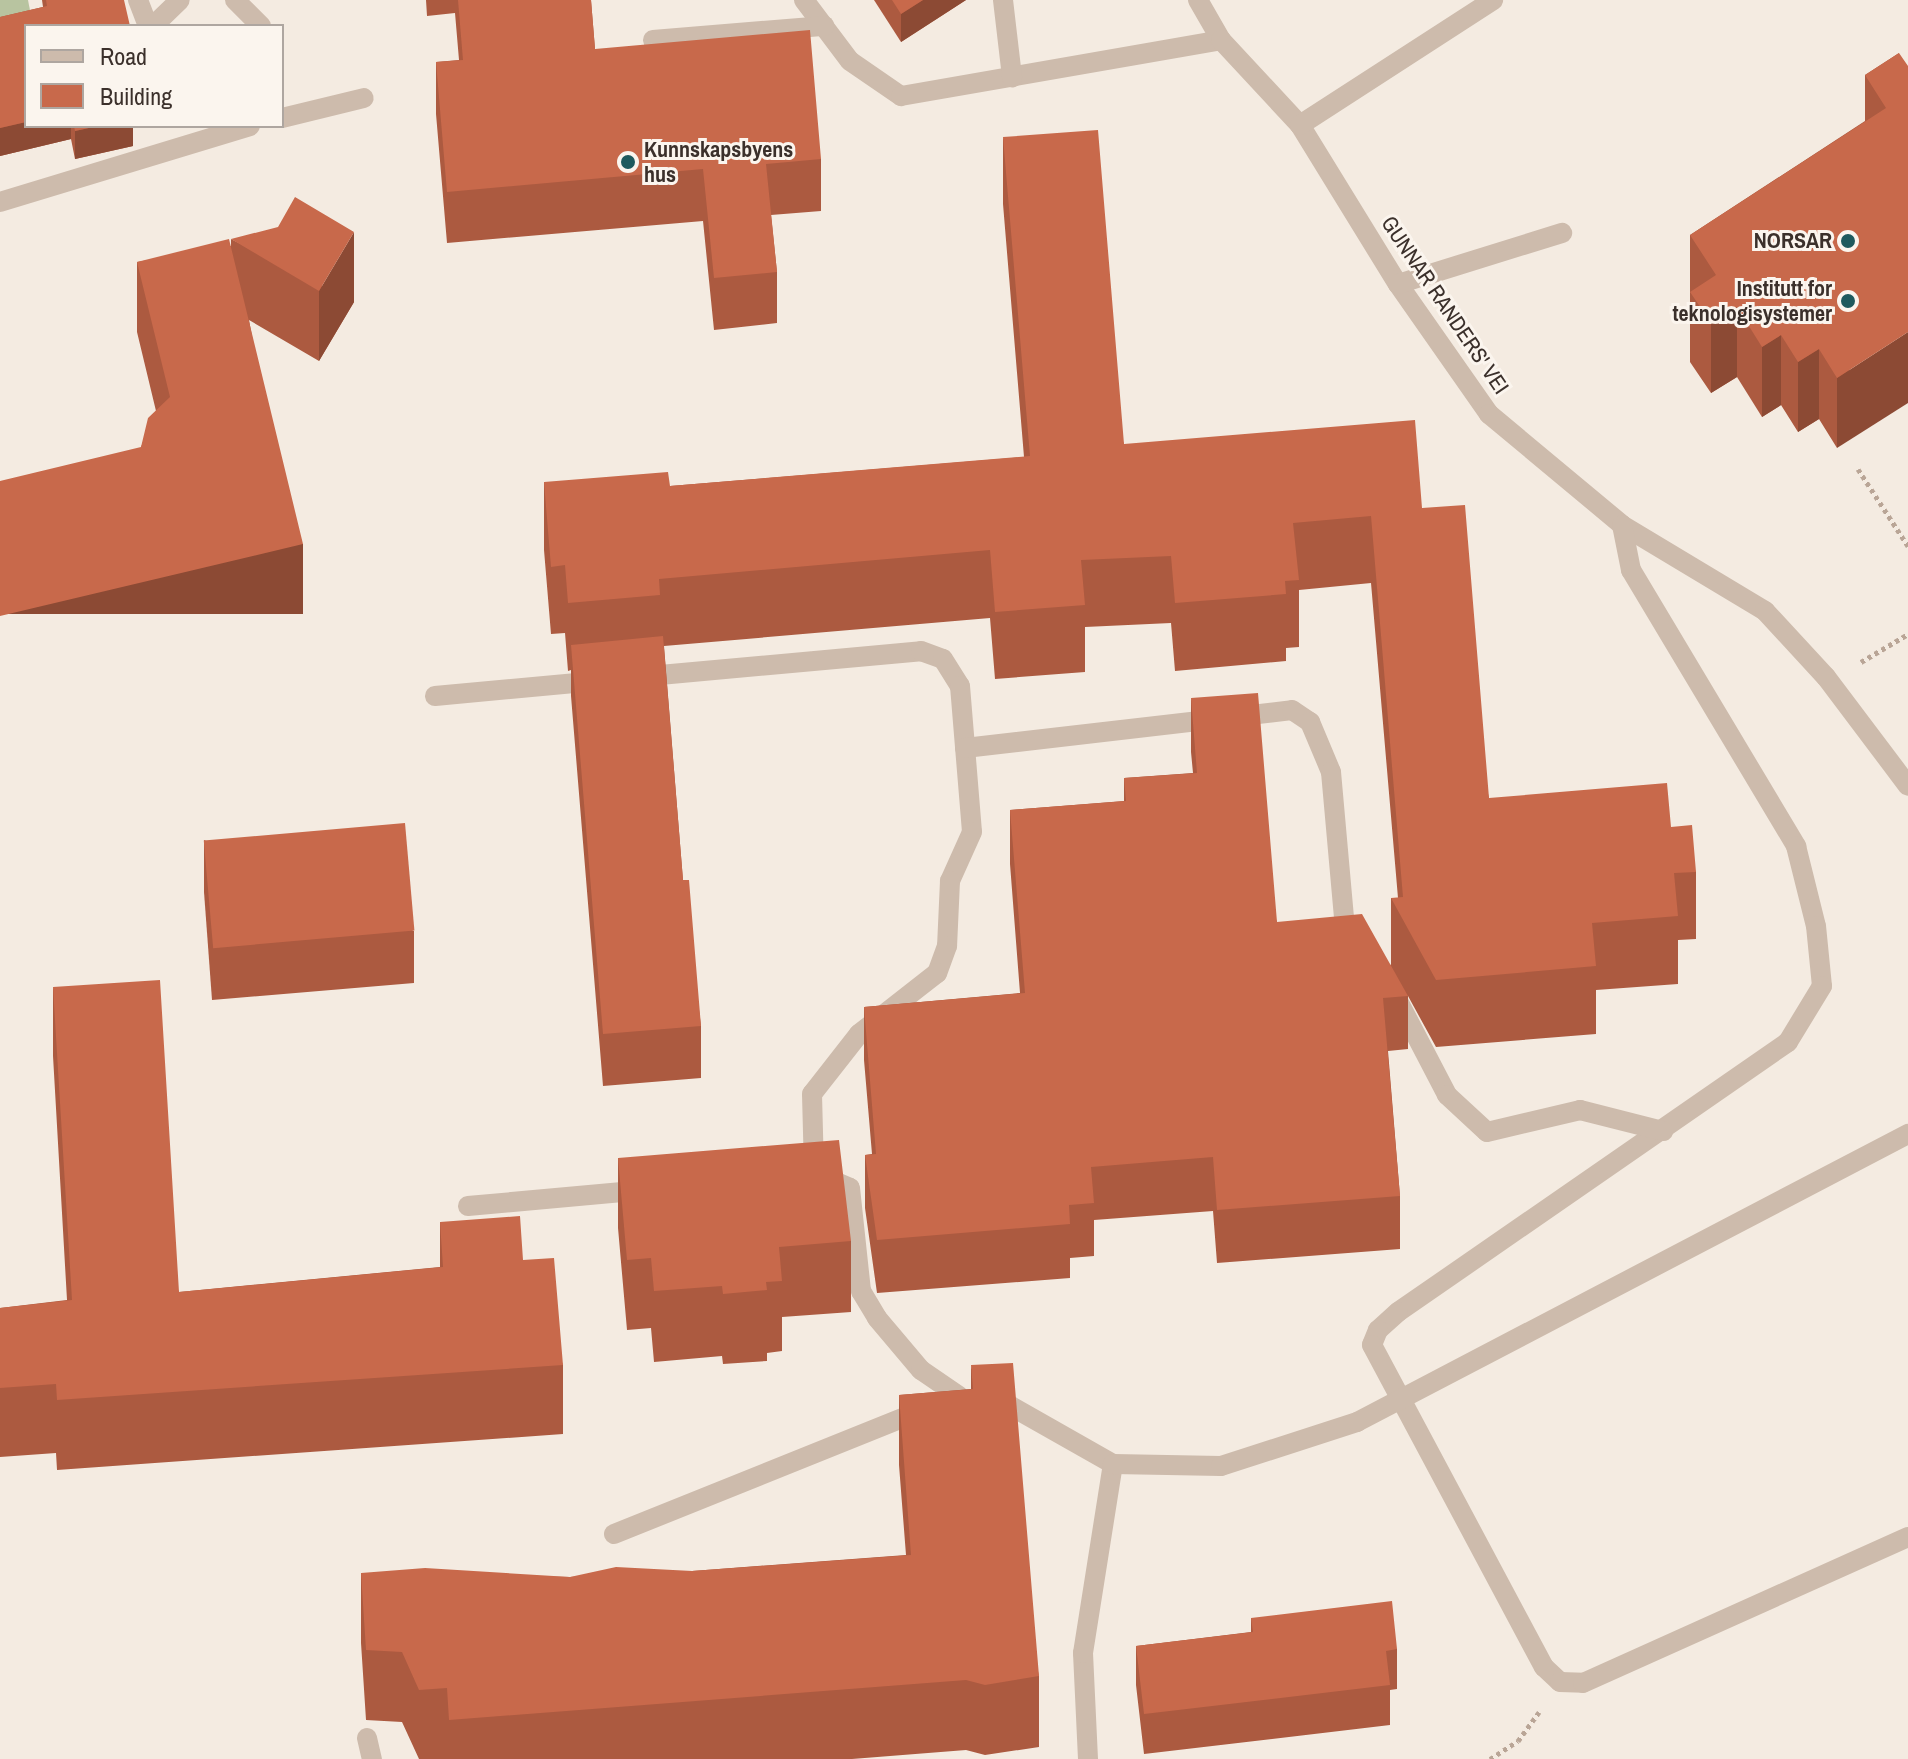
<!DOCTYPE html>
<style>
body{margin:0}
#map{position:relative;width:1908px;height:1759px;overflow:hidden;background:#f4ebe1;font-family:"Archivo Narrow",sans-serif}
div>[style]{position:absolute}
.green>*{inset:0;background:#b8c4a0}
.path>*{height:5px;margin-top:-2.5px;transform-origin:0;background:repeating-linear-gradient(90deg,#b9a596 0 4px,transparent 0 8px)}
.minor>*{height:20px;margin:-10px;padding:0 10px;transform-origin:10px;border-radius:10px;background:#cdbbac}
.wall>*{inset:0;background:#ac5a40}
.shaded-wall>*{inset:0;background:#8c4a34;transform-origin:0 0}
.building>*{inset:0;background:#c8694b;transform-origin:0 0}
.dots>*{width:22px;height:22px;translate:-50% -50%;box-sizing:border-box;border:4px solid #fbf5ee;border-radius:50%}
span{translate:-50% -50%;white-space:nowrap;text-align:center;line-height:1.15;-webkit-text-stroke:6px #fbf5ee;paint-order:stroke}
.poi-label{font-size:22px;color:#3b302b;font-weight:700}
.left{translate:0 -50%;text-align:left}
.right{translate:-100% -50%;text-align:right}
.street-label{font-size:22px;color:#3b302b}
.legend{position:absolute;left:24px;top:24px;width:260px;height:104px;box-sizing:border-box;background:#fbf5ee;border:2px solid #aea6a0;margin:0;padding:10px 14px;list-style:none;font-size:24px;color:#3b302b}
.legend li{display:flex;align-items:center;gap:16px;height:40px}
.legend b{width:40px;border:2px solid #aea6a0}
</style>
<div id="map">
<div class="green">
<div style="clip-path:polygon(0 0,28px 0,33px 26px,0 42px)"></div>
</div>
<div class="path">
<div style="left:1858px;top:469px;width:92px;rotate:57deg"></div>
<div style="left:1861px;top:662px;width:55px;rotate:-30.8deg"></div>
<div style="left:1490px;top:1759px;width:33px;rotate:-33deg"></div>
<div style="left:1518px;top:1741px;width:36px;rotate:-54deg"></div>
</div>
<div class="minor">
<div style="left:138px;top:0;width:28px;rotate:69deg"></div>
<div style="left:235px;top:0;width:37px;rotate:45deg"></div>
<div style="left:804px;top:0;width:76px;rotate:53deg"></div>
<div style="left:850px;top:61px;width:62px;rotate:34.5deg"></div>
<div style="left:901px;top:96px;width:325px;rotate:-9.9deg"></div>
<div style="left:1003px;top:0;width:78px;rotate:83.3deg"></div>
<div style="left:1198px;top:0;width:46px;rotate:60.1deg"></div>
<div style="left:1221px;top:40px;width:116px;rotate:47.1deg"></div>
<div style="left:1300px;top:125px;width:187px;rotate:58.4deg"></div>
<div style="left:1398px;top:284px;width:159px;rotate:55deg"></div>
<div style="left:1489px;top:414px;width:173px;rotate:39.8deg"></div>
<div style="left:1622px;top:525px;width:167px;rotate:31deg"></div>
<div style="left:1765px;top:611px;width:90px;rotate:47.3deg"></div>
<div style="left:1826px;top:677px;width:136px;rotate:53deg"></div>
<div style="left:153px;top:26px;width:37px;rotate:-44deg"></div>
<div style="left:653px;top:40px;width:172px;rotate:-4.7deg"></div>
<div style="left:282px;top:118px;width:84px;rotate:-13.7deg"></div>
<div style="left:1300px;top:125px;width:230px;rotate:-32.9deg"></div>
<div style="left:0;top:202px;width:261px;rotate:-16.9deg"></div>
<div style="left:1398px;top:284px;width:172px;rotate:-17.3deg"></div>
<div style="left:1622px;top:525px;width:46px;rotate:78.7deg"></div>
<div style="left:1631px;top:570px;width:322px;rotate:59.1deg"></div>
<div style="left:1796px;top:846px;width:82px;rotate:76deg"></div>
<div style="left:1816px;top:926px;width:60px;rotate:84.3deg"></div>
<div style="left:1822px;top:986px;width:66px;rotate:121.3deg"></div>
<div style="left:1788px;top:1042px;width:474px;rotate:145.3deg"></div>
<div style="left:1398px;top:1312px;width:27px;rotate:138deg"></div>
<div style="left:1378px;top:1330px;width:16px;rotate:112deg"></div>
<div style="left:1372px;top:1345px;width:365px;rotate:61.9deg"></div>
<div style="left:1544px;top:1667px;width:22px;rotate:43deg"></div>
<div style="left:1560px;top:1682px;width:23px;rotate:2deg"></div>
<div style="left:1583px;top:1683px;width:356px;rotate:-24.2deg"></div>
<div style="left:638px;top:677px;width:284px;rotate:-5.2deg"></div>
<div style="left:921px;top:651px;width:23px;rotate:20deg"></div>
<div style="left:943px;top:659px;width:32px;rotate:58deg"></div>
<div style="left:960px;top:686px;width:146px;rotate:85.3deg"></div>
<div style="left:972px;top:832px;width:54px;rotate:114.2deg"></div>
<div style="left:950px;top:881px;width:65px;rotate:92.6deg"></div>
<div style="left:947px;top:946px;width:29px;rotate:110deg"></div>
<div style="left:937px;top:973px;width:99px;rotate:142deg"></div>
<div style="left:859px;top:1034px;width:76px;rotate:128.1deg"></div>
<div style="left:812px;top:1094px;width:75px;rotate:88.5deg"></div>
<div style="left:435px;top:696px;width:164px;rotate:-5.3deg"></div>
<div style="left:965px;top:748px;width:329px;rotate:-6.6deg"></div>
<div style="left:1292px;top:710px;width:22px;rotate:34deg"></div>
<div style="left:1310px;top:722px;width:54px;rotate:67.2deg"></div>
<div style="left:1331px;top:772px;width:148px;rotate:84.9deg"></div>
<div style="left:1344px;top:919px;width:23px;rotate:56deg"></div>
<div style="left:1395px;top:995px;width:113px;rotate:62.5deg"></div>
<div style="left:1447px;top:1095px;width:54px;rotate:42.8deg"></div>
<div style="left:1487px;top:1132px;width:96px;rotate:-13.3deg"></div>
<div style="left:1580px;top:1110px;width:86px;rotate:14.2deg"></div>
<div style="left:822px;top:1176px;width:30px;rotate:23deg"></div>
<div style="left:850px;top:1188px;width:104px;rotate:83.9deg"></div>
<div style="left:861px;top:1291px;width:31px;rotate:59deg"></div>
<div style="left:877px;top:1318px;width:68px;rotate:49.8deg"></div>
<div style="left:921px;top:1370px;width:46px;rotate:34.4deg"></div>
<div style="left:468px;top:1206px;width:177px;rotate:-5.2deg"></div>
<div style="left:995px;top:1397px;width:136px;rotate:29.6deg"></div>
<div style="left:614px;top:1534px;width:333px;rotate:-21.9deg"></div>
<div style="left:367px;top:1738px;width:22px;rotate:77deg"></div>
<div style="left:1088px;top:1759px;width:106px;rotate:-92.7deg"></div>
<div style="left:1083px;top:1653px;width:191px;rotate:-81deg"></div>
<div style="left:1113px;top:1464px;width:108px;rotate:1.1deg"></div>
<div style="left:1221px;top:1466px;width:143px;rotate:-17.9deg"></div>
<div style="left:1357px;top:1422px;width:622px;rotate:-27.6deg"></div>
</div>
<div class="wall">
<div style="clip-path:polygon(42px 0,124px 0,26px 126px,133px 126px,133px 146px,75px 159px,71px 139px,0 156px,0 17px,43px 7px)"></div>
<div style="clip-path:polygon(426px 0,591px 0,595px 49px,821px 159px,821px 211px,771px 215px,777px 272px,777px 323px,714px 330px,703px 221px,447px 243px,436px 114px,436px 62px,459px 60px,455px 13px,427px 16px)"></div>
<div style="clip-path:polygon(874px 0,966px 0,901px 42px)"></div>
<div style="clip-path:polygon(1899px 53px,1837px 448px,1819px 419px,1798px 432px,1781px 405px,1762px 417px,1737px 377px,1711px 393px,1690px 362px,1690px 235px,1865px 121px,1865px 75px)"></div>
<div style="clip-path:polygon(1003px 137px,1124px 444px,1422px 508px,1489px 798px,1671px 827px,1696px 872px,1696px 939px,1678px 940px,1678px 984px,1596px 990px,1596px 1034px,1436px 1047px,1408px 996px,1408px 1049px,1388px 1051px,1400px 1196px,1400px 1249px,1217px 1263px,1213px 1211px,1094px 1220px,1094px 1256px,1070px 1258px,1070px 1278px,877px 1293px,865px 1208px,865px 1155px,872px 1154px,864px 1060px,864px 1007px,1020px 993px,1010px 864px,1010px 810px,1124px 801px,1124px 778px,1193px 773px,1191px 752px,1191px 698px,1277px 922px,1391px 965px,1391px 898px,1398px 898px,1371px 583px,1299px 590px,1299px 647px,1286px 648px,1286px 661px,1175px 671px,1171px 623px,1085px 627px,1085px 672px,995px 679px,990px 618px,664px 646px,683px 880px,701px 1026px,701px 1078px,603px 1086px,571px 696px,571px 670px,568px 671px,565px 633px,551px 634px,544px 550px,544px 482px,670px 486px,1024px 457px,1003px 204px)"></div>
<div style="clip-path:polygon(231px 239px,354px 302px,319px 361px,249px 320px,303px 614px,141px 447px,156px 411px,137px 332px,137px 262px,231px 246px)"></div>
<div style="clip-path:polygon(204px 840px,414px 931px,414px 983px,212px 1000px,204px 892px)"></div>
<div style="clip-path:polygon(53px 987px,179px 1292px,440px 1267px,440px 1222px,523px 1260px,563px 1365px,563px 1434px,57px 1470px,56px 1453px,0 1457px,0 1308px,67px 1300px,53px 1056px)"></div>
<div style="clip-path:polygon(618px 1158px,851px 1241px,851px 1312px,782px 1317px,782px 1351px,767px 1353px,767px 1361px,723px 1364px,722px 1356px,654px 1362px,651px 1328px,627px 1330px,618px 1228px)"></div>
<div style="clip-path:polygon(971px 1365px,1039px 1676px,1039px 1747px,985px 1755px,966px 1750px,852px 1759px,419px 1759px,402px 1722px,366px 1720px,361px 1643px,361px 1573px,570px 1577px,692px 1571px,906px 1555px,899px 1465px,899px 1395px,971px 1389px)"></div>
<div style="clip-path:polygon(1251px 1618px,1397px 1649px,1397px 1689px,1390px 1690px,1390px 1725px,1144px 1754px,1136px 1685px,1136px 1646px,1251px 1632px)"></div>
</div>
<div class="shaded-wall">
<div style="clip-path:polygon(923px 0,966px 0,901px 42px,901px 14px)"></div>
<div style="clip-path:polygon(26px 122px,26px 126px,71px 126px,71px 139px,0 156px,0 128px)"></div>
<div style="clip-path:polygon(98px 126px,133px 126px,133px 146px,75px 159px,75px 131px)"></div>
<div style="clip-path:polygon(354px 232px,354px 302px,319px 361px,319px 291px)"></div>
<div style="clip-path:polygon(1737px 307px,1737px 377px,1711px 393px,1711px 323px)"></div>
<div style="clip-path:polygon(1908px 332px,1908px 403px,1837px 448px,1837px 378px)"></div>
<div style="clip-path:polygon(1781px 335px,1781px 405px,1762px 417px,1762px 347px)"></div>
<div style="clip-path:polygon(1819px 349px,1819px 419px,1798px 432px,1798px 362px)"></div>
<div style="left:303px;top:544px;width:70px;height:311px;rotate:90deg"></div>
</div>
<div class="building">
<div style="clip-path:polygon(46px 0,124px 0,130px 26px,26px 26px,26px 122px,0 128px,0 17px,47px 6px)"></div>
<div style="clip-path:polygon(458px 0,591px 0,595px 49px,810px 30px,821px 159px,766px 164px,777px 272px,714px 278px,703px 169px,447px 192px,436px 62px,463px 60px)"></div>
<div style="clip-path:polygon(892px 0,923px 0,901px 14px)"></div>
<div style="clip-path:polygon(1899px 53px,1908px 66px,1908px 332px,1837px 378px,1819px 349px,1798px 362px,1781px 335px,1762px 347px,1737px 307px,1711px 323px,1690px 292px,1716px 275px,1690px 235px,1886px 108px,1865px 75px)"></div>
<div style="clip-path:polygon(74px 126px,98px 126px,75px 131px)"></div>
<div style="clip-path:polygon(1098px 130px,1124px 444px,1415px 420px,1422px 508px,1465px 505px,1489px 798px,1667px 783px,1671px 827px,1692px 825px,1696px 872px,1674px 873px,1678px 916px,1592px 923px,1596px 966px,1436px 980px,1391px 898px,1403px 897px,1371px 516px,1293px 523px,1299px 580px,1285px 581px,1286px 594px,1175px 603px,1171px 556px,1081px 560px,1085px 605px,995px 612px,990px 550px,659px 579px,660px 595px,568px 603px,565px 565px,551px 567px,544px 482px,668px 472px,670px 486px,1030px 456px,1003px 137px)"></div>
<div style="clip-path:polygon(295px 197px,354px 232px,319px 291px,231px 239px,278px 227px)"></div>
<div style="clip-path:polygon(229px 239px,303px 544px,0 616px,0 481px,141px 447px,148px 418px,170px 397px,137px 262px)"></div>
<div style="clip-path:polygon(663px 636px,683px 880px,689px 880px,701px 1026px,603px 1034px,571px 645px)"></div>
<div style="clip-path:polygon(1258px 693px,1277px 922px,1362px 914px,1408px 996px,1383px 998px,1400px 1196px,1217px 1210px,1213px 1157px,1091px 1167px,1094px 1203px,1069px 1205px,1070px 1224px,877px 1240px,865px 1155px,876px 1154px,864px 1007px,1025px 993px,1010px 810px,1126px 801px,1124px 778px,1197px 773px,1191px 698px)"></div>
<div style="left:405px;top:823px;width:108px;height:202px;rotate:85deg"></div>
<div style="clip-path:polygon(160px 980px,179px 1292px,443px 1267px,440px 1222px,520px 1216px,523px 1260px,554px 1258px,563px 1365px,57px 1400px,56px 1384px,0 1388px,0 1308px,72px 1300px,53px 987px)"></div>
<div style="clip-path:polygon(839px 1140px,851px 1241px,779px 1247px,782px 1281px,766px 1282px,767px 1290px,723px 1294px,722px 1286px,654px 1291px,651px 1258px,627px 1260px,618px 1158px)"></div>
<div style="clip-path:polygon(1013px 1363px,1039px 1676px,985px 1685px,966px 1680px,449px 1720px,447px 1688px,419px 1690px,402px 1652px,366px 1650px,361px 1573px,425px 1568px,570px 1577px,616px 1567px,692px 1571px,911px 1555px,899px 1395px,973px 1389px,971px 1365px)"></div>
<div style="clip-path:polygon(1392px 1601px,1397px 1649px,1386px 1651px,1390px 1685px,1144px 1714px,1136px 1646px,1253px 1632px,1251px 1618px)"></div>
</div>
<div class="dots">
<div style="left:628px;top:162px;background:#1f5a5e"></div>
<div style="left:1848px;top:241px;background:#1f5a5e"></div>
<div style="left:1848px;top:301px;background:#1f5a5e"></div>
</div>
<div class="poi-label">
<span class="left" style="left:644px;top:162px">Kunnskapsbyens<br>hus</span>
<span class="right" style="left:1832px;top:241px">NORSAR</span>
<span class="right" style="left:1832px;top:301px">Institutt for<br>teknologisystemer</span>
</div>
<div class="street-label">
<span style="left:1445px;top:305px;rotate:56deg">GUNNAR RANDERS' VEI</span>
</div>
<ul class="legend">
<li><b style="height:10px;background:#cdbbac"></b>Road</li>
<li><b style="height:22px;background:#c8694b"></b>Building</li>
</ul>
</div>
